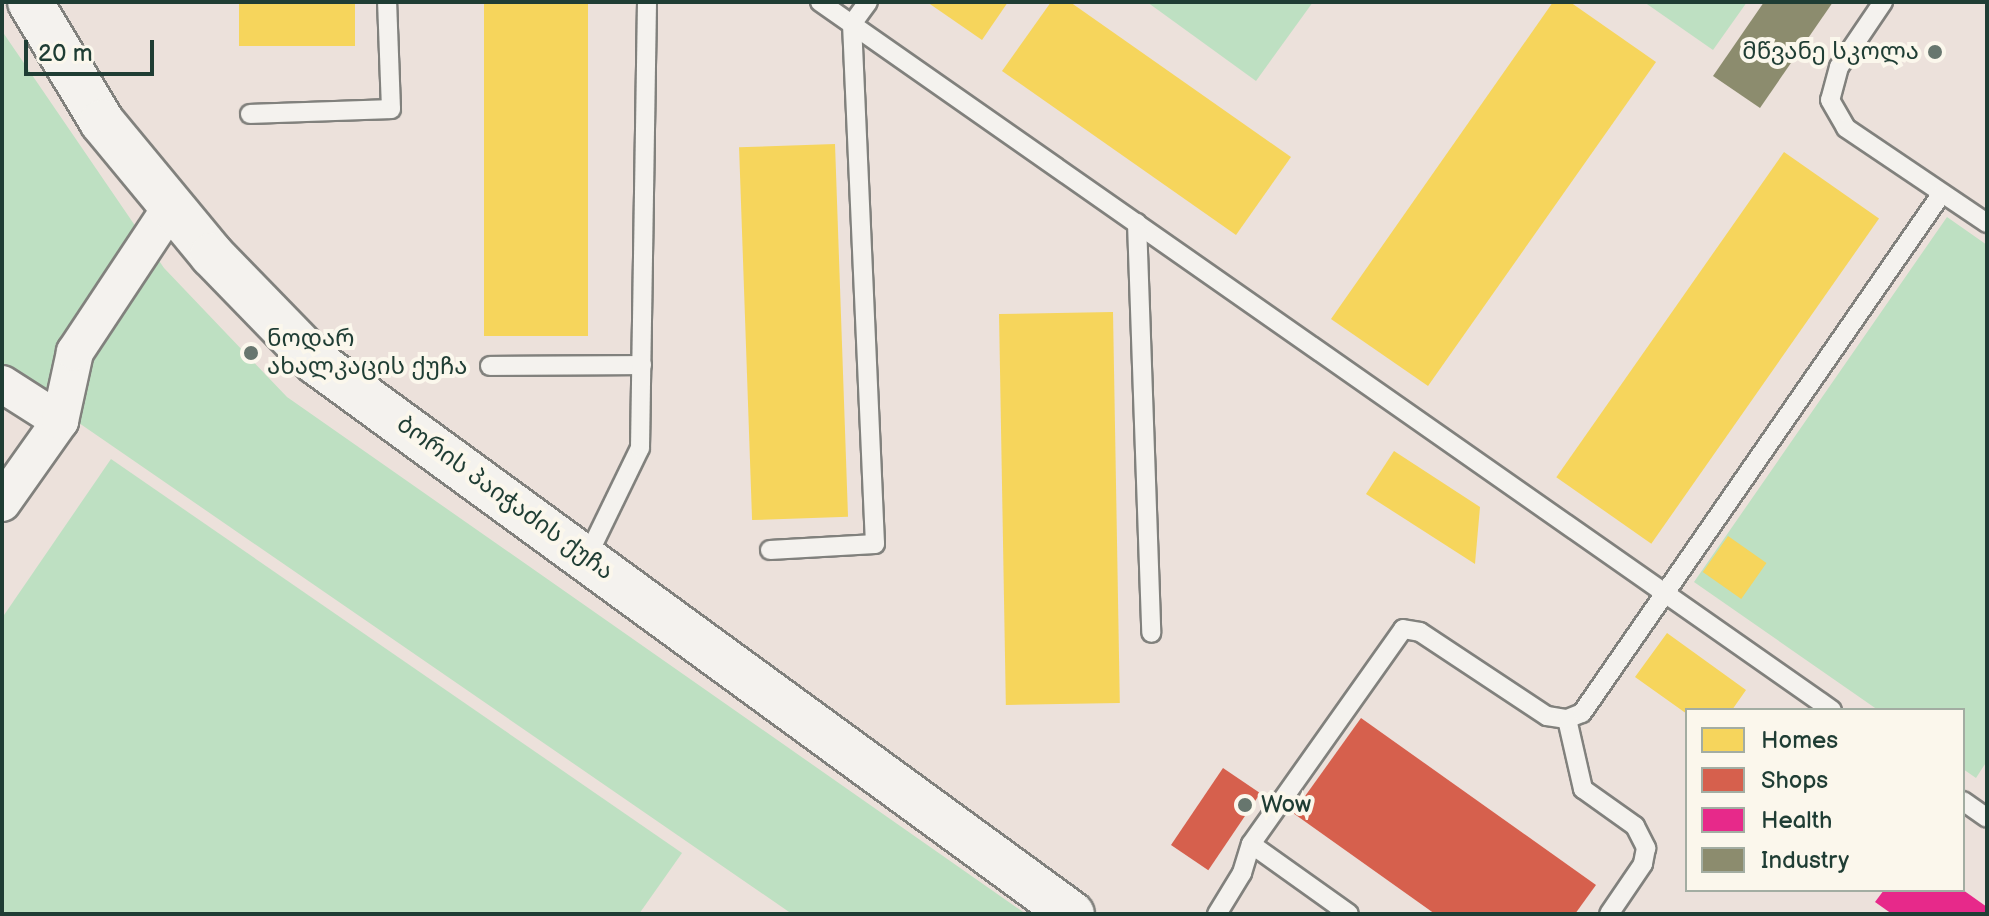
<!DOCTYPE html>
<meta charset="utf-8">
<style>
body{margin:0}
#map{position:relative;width:1989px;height:916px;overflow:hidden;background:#ece1db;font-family:"Balsamiq Sans","Noto Sans Georgian",sans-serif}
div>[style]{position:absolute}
.green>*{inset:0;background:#bee0c2}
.homes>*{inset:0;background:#f6d55c;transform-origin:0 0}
.shops>*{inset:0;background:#d6604d;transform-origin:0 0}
.health>*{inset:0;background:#e7298a}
.industry>*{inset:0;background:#8c8c6e}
.roads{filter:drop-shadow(2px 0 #81817d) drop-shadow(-2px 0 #81817d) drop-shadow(0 2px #81817d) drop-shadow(0 -2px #81817d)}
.service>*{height:18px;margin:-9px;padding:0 9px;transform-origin:9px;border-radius:9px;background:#f4f2ee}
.minor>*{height:36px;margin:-18px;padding:0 18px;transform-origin:18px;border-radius:18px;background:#f4f2ee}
.tertiary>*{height:44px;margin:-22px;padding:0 22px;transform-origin:22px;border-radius:22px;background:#f4f2ee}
.dots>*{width:22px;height:22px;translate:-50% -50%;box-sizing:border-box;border:4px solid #fbf7ec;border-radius:50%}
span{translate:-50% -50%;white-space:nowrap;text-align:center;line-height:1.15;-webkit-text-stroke:8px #fbf7ec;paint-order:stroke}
.poi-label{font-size:24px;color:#1f3d34}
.right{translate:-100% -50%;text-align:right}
.left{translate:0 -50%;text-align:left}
.street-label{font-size:24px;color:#1f3d34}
.frame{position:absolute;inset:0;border:4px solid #1f3d34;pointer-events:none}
.legend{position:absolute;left:1685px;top:708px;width:280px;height:184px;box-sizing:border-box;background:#fbf7ec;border:2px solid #a3ada2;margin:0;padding:10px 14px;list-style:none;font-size:24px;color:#1f3d34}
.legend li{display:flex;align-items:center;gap:16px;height:40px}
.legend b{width:40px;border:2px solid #a3ada2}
.scale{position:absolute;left:24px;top:40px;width:130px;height:36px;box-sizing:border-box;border:4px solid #1f3d34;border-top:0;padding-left:10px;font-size:24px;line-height:28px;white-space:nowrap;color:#1f3d34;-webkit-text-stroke:6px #fbf7ec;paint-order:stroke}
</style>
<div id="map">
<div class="green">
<div style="clip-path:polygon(1147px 2px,1313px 2px,1256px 81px)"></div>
<div style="clip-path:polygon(1644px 2px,1747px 2px,1713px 50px)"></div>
<div style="clip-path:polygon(2px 31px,164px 268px,287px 397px,1026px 914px,792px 914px,2px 370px)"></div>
<div style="clip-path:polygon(1947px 217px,1987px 245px,1987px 761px,1976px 778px,1963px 769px,1963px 710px,1878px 710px,1694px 582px)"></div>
<div style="clip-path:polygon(111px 459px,682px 853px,639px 914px,2px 914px,2px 618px)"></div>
</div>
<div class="homes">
<div style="left:239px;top:2px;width:116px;height:44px"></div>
<div style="left:484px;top:2px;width:104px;height:334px"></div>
<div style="clip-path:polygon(927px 2px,1008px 2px,982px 40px)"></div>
<div style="clip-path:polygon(1051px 2px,1070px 2px,1291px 157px,1236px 235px,1002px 71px)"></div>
<div style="clip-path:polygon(1553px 2px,1570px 2px,1656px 62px,1428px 386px,1331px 319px)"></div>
<div style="left:835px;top:144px;width:373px;height:96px;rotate:88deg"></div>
<div style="left:1784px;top:152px;width:116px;height:397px;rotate:35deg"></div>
<div style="left:1113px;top:312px;width:391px;height:114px;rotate:89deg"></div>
<div style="clip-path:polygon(1394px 451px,1480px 507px,1475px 564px,1366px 494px)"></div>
<div style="left:1728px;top:536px;width:47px;height:44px;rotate:35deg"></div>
<div style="clip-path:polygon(1667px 633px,1746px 690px,1732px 710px,1687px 710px,1687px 714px,1635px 677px)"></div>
</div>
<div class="shops">
<div style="clip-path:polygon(1361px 718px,1596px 885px,1575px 914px,1435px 914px,1293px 813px)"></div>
<div style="left:1223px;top:768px;width:45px;height:93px;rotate:34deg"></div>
</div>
<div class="health">
<div style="clip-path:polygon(1884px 890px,1963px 890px,1987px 907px,1987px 914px,1892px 914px,1875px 902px)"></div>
</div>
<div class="industry">
<div style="clip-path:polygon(1764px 2px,1833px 2px,1760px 108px,1713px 76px)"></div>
</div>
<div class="roads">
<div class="service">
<div style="left:820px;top:2px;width:1235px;rotate:34.98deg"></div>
<div style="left:1883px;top:2px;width:78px;rotate:124.1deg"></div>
<div style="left:1839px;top:67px;width:34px;rotate:105deg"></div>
<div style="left:1830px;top:100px;width:32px;rotate:60deg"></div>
<div style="left:1846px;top:128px;width:170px;rotate:34deg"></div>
<div style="left:250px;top:114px;width:141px;rotate:-2deg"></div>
<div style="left:391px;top:109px;width:107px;rotate:-92.1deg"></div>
<div style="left:1137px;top:223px;width:410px;rotate:88deg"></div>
<div style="left:490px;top:366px;width:152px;rotate:-0.4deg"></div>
<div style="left:770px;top:550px;width:105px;rotate:-3.3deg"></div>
<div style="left:875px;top:544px;width:521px;rotate:-92.53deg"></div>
<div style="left:852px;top:24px;width:27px;rotate:-54deg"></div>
<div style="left:587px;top:557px;width:121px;rotate:-64.1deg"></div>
<div style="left:640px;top:448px;width:446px;rotate:-89.1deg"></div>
<div style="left:1567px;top:719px;width:72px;rotate:77.1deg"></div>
<div style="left:1583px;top:789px;width:64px;rotate:35.4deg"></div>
<div style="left:1635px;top:826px;width:25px;rotate:63deg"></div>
<div style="left:1646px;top:848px;width:16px;rotate:101deg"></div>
<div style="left:1643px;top:864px;width:60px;rotate:124.2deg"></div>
<div style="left:1963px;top:801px;width:29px;rotate:35deg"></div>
<div style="left:1251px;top:844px;width:120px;rotate:35.5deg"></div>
<div style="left:1217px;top:914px;width:48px;rotate:-58.6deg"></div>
<div style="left:1242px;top:873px;width:30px;rotate:-73deg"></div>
<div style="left:1251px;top:844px;width:263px;rotate:-54.7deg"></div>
<div style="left:1403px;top:629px;width:17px;rotate:10deg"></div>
<div style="left:1420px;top:632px;width:152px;rotate:33.5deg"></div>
<div style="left:1547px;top:716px;width:20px;rotate:9deg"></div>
<div style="left:1567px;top:719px;width:16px;rotate:-22deg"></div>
<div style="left:1582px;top:713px;width:632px;rotate:-55.3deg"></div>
</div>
<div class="minor">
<div style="left:2px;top:384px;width:69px;rotate:32.5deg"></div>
<div style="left:2px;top:503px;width:100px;rotate:-54.7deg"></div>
<div style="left:60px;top:421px;width:71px;rotate:-77.7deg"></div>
<div style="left:75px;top:352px;width:174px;rotate:-56.5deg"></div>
</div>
<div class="tertiary">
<div style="left:30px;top:2px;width:140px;rotate:59deg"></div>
<div style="left:102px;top:122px;width:173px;rotate:50.4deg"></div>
<div style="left:212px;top:255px;width:149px;rotate:45.8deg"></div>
<div style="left:316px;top:362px;width:936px;rotate:36.14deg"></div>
</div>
</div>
<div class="dots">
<div style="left:1935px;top:52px;background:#67766e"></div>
<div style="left:251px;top:353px;background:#67766e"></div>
<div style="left:1245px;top:805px;background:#67766e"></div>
</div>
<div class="poi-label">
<span class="right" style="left:1919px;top:52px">მწვანე სკოლა</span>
<span class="left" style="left:267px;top:353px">ნოდარ<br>ახალკაცის ქუჩა</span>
<span class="left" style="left:1261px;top:805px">Wow</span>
</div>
<div class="street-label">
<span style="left:505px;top:498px;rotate:36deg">ბორის პაიჭაძის ქუჩა</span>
</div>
<div class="frame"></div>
<ul class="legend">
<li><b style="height:22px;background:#f6d55c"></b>Homes</li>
<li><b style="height:22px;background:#d6604d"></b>Shops</li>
<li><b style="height:22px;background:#e7298a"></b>Health</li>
<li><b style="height:22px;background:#8c8c6e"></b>Industry</li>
</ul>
<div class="scale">20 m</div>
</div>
